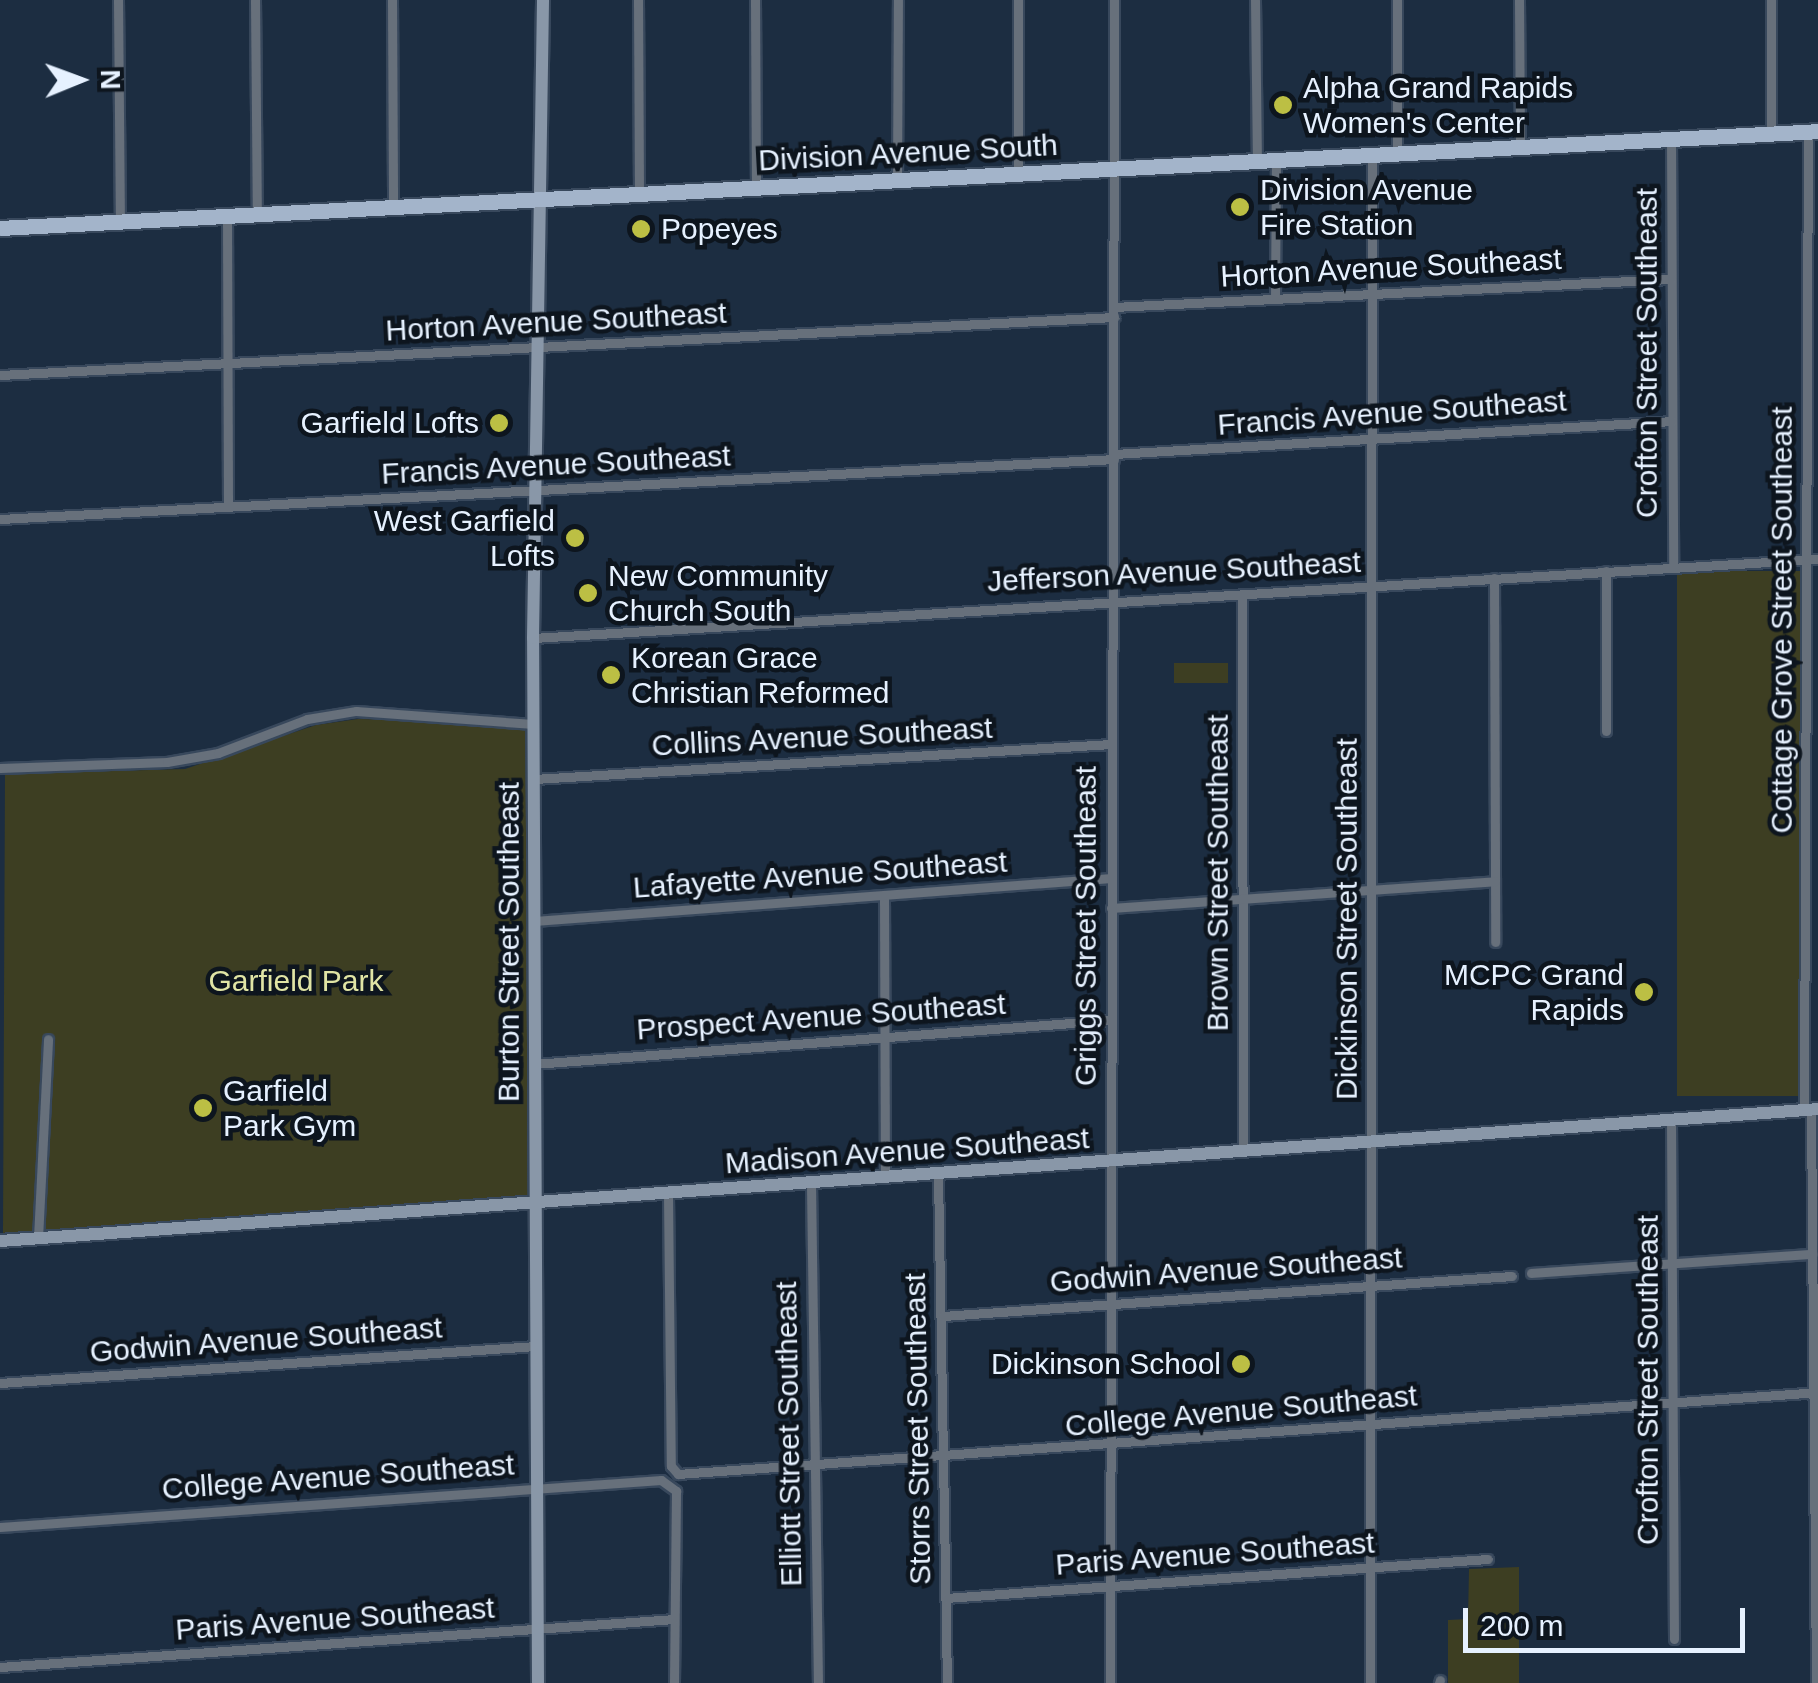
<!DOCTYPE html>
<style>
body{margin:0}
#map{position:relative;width:1818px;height:1683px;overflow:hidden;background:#1c2d41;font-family:Arial,sans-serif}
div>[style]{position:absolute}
.green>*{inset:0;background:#3d3e22;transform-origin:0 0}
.roads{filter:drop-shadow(2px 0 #38485c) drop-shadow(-2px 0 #38485c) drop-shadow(0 2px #38485c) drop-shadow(0 -2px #38485c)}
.street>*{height:9px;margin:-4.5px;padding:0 4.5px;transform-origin:4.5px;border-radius:4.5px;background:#67707b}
.secondary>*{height:12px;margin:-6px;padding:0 6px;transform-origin:6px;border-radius:6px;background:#8997a8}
.primary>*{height:15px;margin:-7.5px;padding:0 7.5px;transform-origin:7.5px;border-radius:7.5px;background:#a3b4ca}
.dots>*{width:28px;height:28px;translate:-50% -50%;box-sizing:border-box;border:5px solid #0d151e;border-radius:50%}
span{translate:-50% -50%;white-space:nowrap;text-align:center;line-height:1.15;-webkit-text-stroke:9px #0d151e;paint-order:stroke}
.poi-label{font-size:30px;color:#e6f1ff}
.left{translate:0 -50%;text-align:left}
.right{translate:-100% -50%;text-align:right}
.street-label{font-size:30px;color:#e6f1ff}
.park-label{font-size:30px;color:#e1e5a5}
.north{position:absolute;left:30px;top:30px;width:100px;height:100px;-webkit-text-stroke:8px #0d151e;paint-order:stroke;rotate:89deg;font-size:28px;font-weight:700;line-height:40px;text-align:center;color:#e6f1ff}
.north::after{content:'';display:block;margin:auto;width:35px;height:45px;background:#e6f1ff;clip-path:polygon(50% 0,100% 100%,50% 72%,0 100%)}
.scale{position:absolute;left:1463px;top:1608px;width:282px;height:45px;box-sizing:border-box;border:5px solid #e6f1ff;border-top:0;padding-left:12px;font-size:30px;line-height:35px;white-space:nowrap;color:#e6f1ff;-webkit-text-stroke:8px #0d151e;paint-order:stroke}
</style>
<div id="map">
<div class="green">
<div style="left:1805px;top:571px;width:525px;height:128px;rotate:90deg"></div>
<div style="left:1228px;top:663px;width:20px;height:54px;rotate:90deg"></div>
<div style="clip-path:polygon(358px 719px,529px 723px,528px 1198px,3px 1233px,5px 774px,185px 769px,316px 725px)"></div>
<div style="clip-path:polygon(1519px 1567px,1519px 1683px,1448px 1683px,1448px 1620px,1468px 1619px,1469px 1569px)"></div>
</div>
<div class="roads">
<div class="street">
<div style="left:118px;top:0;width:221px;rotate:89.5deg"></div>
<div style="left:255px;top:0;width:215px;rotate:89.5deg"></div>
<div style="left:392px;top:0;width:209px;rotate:89.7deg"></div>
<div style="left:638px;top:0;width:195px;rotate:89.7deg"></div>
<div style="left:755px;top:0;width:189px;rotate:89.7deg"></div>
<div style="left:1018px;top:0;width:175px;rotate:90deg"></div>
<div style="left:1255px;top:0;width:162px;rotate:89.3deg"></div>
<div style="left:1519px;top:0;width:148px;rotate:89.6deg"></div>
<div style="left:1771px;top:134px;width:134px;rotate:-90deg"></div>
<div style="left:1671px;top:139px;width:428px;rotate:89.7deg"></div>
<div style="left:1397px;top:154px;width:154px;rotate:-90deg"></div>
<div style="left:897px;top:181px;width:181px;rotate:-89.7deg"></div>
<div style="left:227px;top:217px;width:290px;rotate:89.8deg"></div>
<div style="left:1275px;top:299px;width:139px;rotate:-89.6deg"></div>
<div style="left:1114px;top:307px;width:558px;rotate:-2.88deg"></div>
<div style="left:0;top:375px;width:1116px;rotate:-2.98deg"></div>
<div style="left:1114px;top:454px;width:559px;rotate:-3.38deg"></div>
<div style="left:0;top:519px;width:1116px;rotate:-3.08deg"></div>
<div style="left:1494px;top:578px;width:364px;rotate:89.8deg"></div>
<div style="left:1242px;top:594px;width:557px;rotate:89.9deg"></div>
<div style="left:533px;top:638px;width:1287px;rotate:-3.52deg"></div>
<div style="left:1606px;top:731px;width:160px;rotate:-90deg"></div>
<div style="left:0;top:768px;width:167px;rotate:-2.1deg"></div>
<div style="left:167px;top:762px;width:52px;rotate:-10deg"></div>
<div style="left:218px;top:753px;width:95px;rotate:-20.9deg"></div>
<div style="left:307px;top:719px;width:50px;rotate:-9.3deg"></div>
<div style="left:356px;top:711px;width:178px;rotate:4.2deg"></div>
<div style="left:534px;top:779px;width:579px;rotate:-3.47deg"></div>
<div style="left:884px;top:895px;width:283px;rotate:89.8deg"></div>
<div style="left:1111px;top:908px;width:385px;rotate:-4deg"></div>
<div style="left:534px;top:921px;width:579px;rotate:-4.26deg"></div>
<div style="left:534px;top:1064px;width:579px;rotate:-4.36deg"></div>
<div style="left:1804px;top:1110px;width:979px;rotate:-89.77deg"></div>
<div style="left:1811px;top:1110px;width:573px;rotate:89.5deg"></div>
<div style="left:1671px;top:1120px;width:519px;rotate:89.67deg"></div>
<div style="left:938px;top:1174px;width:509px;rotate:88.99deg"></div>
<div style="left:811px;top:1184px;width:499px;rotate:89.2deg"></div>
<div style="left:668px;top:1195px;width:271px;rotate:89.4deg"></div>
<div style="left:671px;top:1466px;width:11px;rotate:49deg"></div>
<div style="left:678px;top:1474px;width:1143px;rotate:-4.11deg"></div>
<div style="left:38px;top:1238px;width:199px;rotate:-87.1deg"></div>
<div style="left:1531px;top:1273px;width:282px;rotate:-3.9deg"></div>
<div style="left:943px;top:1316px;width:570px;rotate:-4.02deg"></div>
<div style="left:0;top:1383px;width:537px;rotate:-3.95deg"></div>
<div style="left:0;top:1527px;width:663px;rotate:-4.07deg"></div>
<div style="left:661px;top:1480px;width:19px;rotate:36deg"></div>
<div style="left:676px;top:1491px;width:192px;rotate:90.6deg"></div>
<div style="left:946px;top:1598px;width:543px;rotate:-4.12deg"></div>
<div style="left:0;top:1667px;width:676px;rotate:-4.07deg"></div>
<div style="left:1110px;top:1683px;width:1683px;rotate:-89.86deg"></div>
<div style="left:1370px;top:1683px;width:1528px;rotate:-89.93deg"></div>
<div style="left:1439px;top:1683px;width:3px;rotate:-72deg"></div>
</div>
<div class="secondary">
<div style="left:0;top:1241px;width:1823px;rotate:-4.15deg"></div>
<div style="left:538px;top:1683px;width:1045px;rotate:-90.27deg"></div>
<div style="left:533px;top:638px;width:638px;rotate:-89.1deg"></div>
</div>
<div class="primary">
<div style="left:0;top:228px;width:1821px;rotate:-3.05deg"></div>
</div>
</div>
<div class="dots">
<div style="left:1283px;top:105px;background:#bcbf44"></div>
<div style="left:1240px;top:207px;background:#bcbf44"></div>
<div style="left:641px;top:229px;background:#bcbf44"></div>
<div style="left:499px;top:423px;background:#bcbf44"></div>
<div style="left:575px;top:538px;background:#bcbf44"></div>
<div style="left:588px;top:593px;background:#bcbf44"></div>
<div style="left:611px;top:675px;background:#bcbf44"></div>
<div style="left:1644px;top:992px;background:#bcbf44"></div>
<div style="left:203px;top:1108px;background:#bcbf44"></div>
<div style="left:1241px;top:1364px;background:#bcbf44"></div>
</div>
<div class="poi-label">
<span class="left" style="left:1303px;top:105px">Alpha Grand Rapids<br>Women's Center</span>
<span class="left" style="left:1260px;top:207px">Division Avenue<br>Fire Station</span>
<span class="left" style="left:661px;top:229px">Popeyes</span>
<span class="right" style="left:479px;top:423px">Garfield Lofts</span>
<span class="right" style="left:555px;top:538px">West Garfield<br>Lofts</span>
<span class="left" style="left:608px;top:593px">New Community<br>Church South</span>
<span class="left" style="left:631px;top:675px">Korean Grace<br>Christian Reformed</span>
<span class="right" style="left:1624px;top:992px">MCPC Grand<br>Rapids</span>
<span class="left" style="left:223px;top:1108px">Garfield<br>Park Gym</span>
<span class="right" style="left:1221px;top:1364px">Dickinson School</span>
</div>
<div class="street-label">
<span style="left:908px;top:153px;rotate:-3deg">Division Avenue South</span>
<span style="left:1391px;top:268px;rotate:-3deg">Horton Avenue Southeast</span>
<span style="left:556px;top:322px;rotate:-3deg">Horton Avenue Southeast</span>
<span style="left:1647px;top:353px;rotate:-90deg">Crofton Street Southeast</span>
<span style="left:1392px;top:413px;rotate:-4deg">Francis Avenue Southeast</span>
<span style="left:556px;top:465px;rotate:-3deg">Francis Avenue Southeast</span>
<span style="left:1174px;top:572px;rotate:-3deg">Jefferson Avenue Southeast</span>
<span style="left:1782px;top:620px;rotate:-90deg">Cottage Grove Street Southeast</span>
<span style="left:822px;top:737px;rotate:-3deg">Collins Avenue Southeast</span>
<span style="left:1218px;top:873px;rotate:-90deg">Brown Street Southeast</span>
<span style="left:820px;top:875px;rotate:-4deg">Lafayette Avenue Southeast</span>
<span style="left:1347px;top:919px;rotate:-90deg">Dickinson Street Southeast</span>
<span style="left:1086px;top:926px;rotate:-90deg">Griggs Street Southeast</span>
<span style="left:509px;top:942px;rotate:-90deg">Burton Street Southeast</span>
<span style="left:821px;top:1017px;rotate:-4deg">Prospect Avenue Southeast</span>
<span style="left:907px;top:1151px;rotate:-4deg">Madison Avenue Southeast</span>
<span style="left:1226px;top:1270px;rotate:-4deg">Godwin Avenue Southeast</span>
<span style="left:266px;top:1340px;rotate:-4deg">Godwin Avenue Southeast</span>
<span style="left:1648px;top:1380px;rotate:-90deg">Crofton Street Southeast</span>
<span style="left:1241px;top:1411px;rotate:-5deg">College Avenue Southeast</span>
<span style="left:918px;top:1429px;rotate:-91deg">Storrs Street Southeast</span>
<span style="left:789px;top:1434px;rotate:-91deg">Elliott Street Southeast</span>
<span style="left:338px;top:1477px;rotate:-4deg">College Avenue Southeast</span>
<span style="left:1215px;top:1554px;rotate:-4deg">Paris Avenue Southeast</span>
<span style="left:335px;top:1619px;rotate:-4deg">Paris Avenue Southeast</span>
</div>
<div class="park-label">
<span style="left:296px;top:981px">Garfield Park</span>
</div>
<div class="north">N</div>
<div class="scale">200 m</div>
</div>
